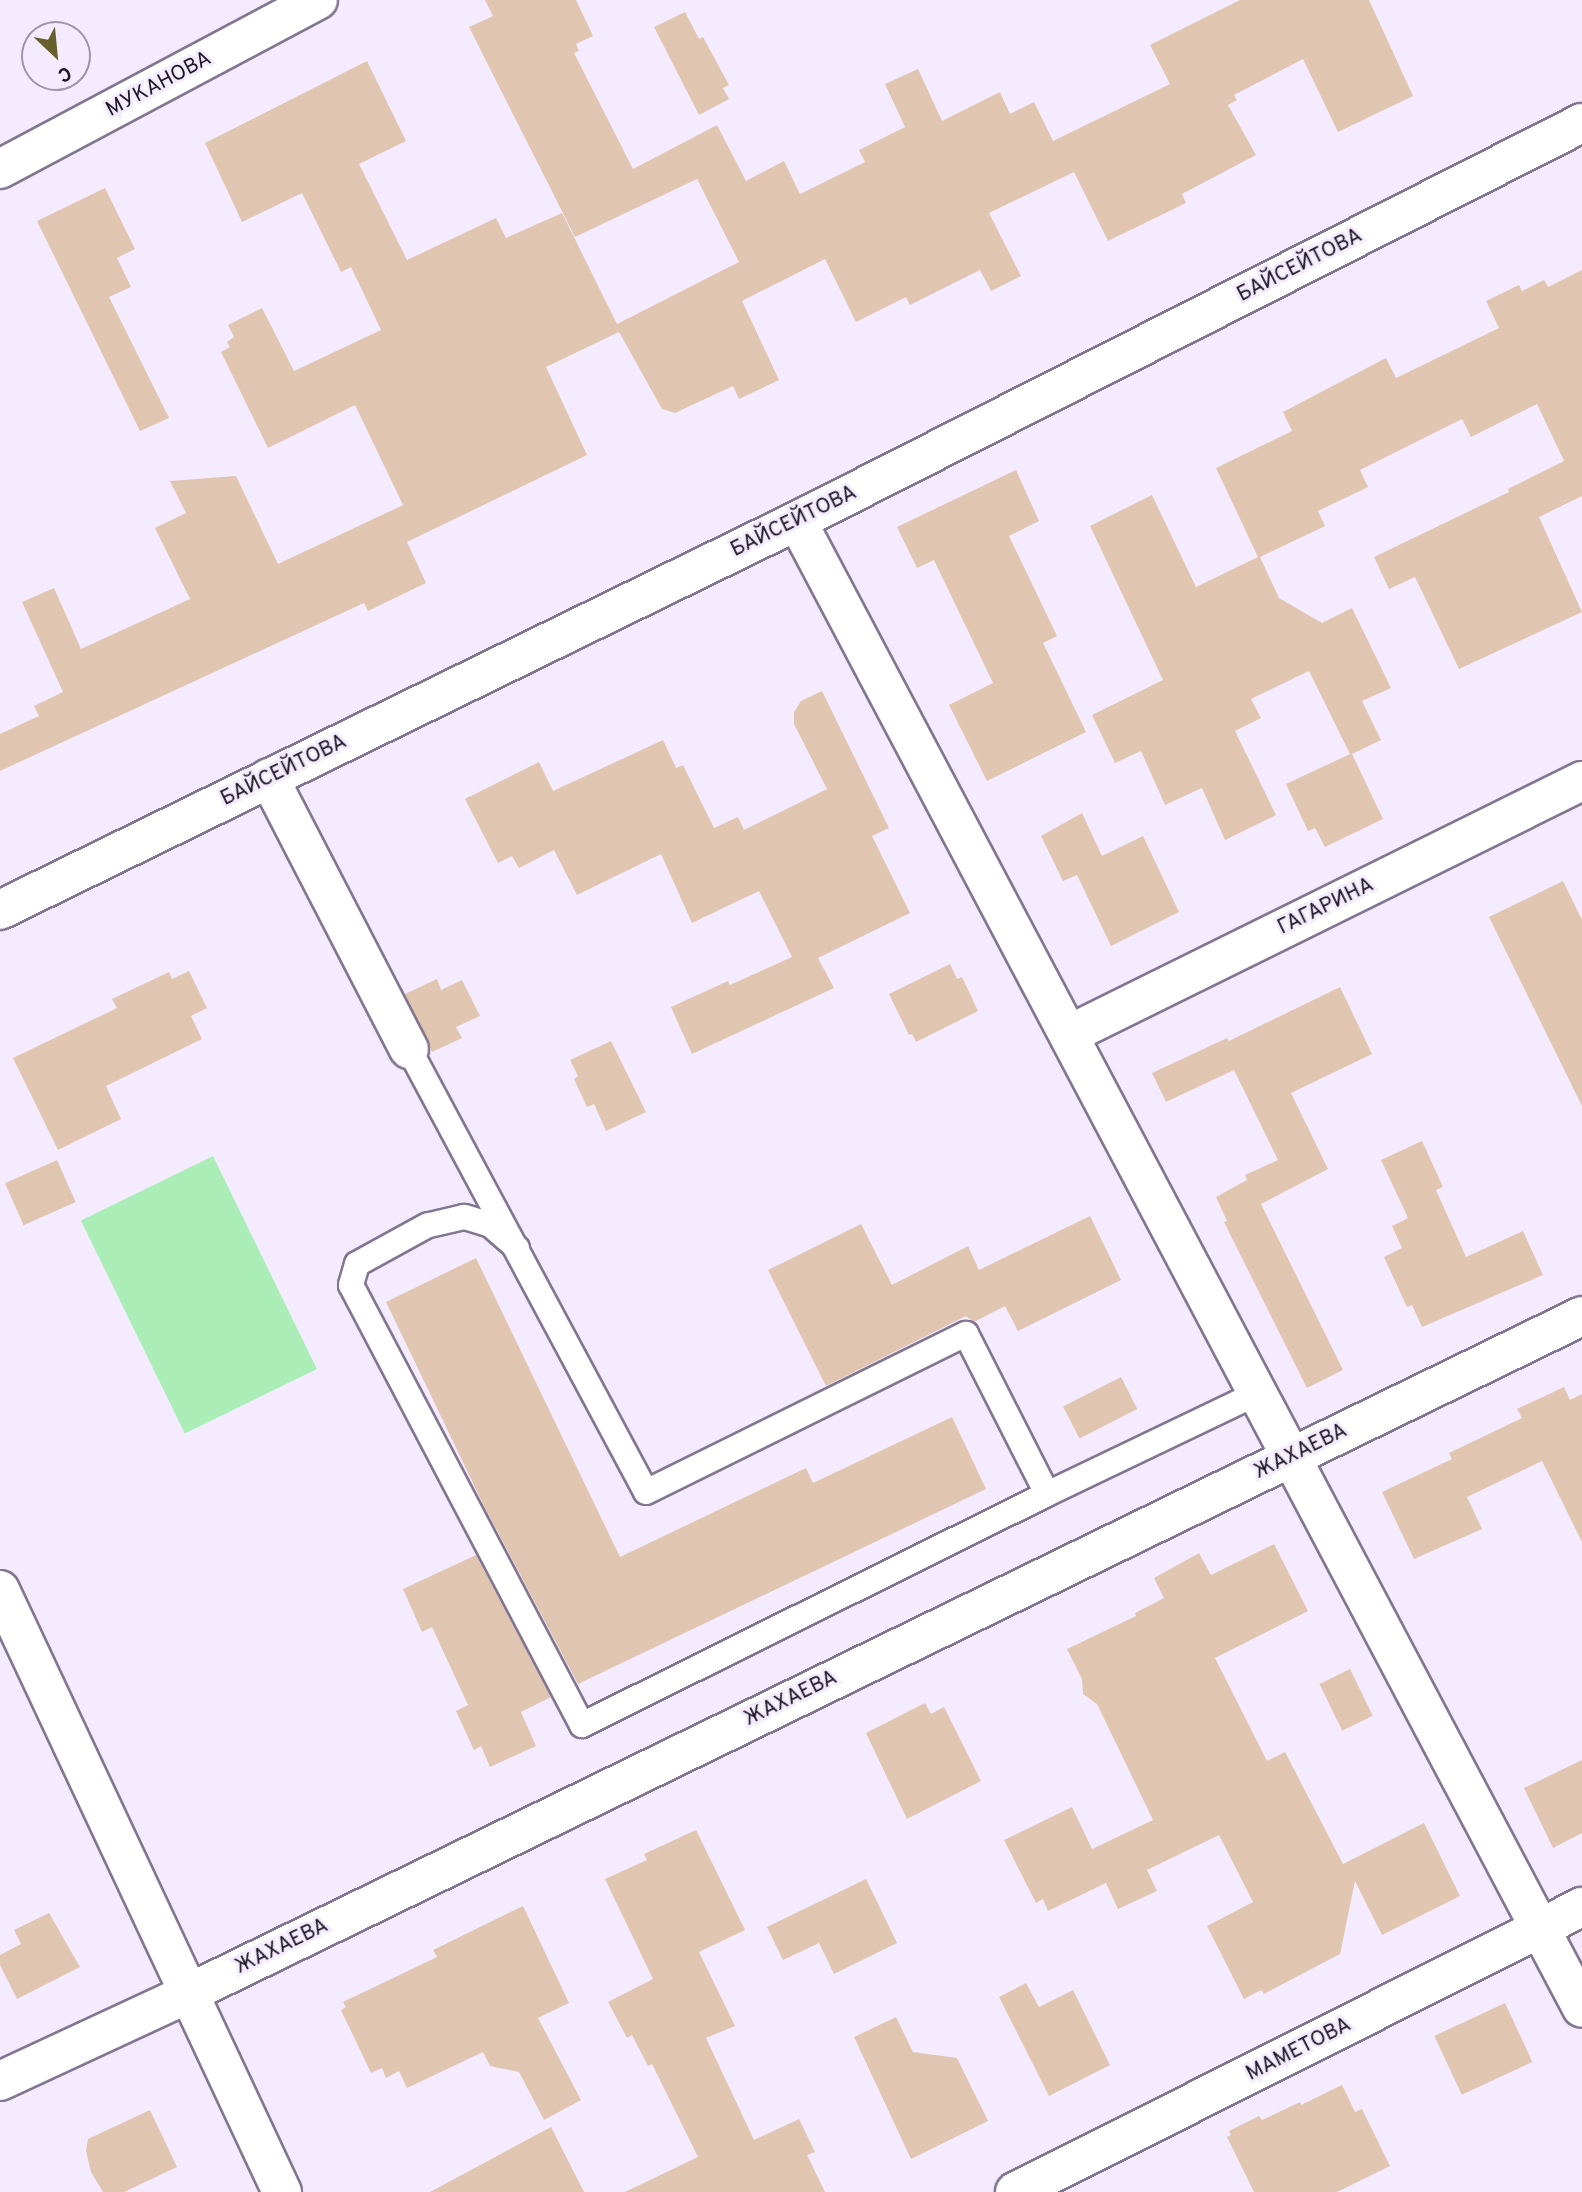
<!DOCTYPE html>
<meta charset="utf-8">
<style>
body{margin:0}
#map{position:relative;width:1582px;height:2192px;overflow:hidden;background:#f4ecfe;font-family:Overpass,sans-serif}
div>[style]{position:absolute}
.green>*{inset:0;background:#aaedb6;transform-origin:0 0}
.building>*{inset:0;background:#e0c5b1;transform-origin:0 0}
.roads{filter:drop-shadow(2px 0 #827690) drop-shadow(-2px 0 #827690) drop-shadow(0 2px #827690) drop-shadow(0 -2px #827690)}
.service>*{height:24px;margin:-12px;padding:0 12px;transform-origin:12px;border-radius:12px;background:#fff}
.minor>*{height:38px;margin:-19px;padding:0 19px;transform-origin:19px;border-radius:19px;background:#fff}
span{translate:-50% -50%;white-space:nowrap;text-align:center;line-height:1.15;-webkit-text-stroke:6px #f4ecfe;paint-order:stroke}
.street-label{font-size:21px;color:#1b1621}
.north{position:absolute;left:21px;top:21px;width:70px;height:70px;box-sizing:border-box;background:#f4ecfe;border:2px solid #9d96a6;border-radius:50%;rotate:154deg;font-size:19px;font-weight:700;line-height:28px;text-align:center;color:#1b1621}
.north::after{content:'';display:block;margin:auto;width:24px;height:32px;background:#67602c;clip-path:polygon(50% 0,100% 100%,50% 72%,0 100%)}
</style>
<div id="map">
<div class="green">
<div style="left:213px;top:1156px;width:237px;height:147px;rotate:64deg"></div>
</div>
<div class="building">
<div style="clip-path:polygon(485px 0,576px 0,593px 36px,576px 44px,579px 51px,574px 53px,633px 169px,717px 125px,746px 181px,784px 161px,800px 194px,865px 162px,859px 150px,905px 127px,885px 84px,918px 69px,942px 121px,1000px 92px,1010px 114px,1034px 102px,1053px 141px,1170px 84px,1150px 45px,1240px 0,1369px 0,1413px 96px,1338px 132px,1303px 59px,1234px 95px,1237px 100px,1228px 105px,1256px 155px,1182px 194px,1186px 203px,1108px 241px,1074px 172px,989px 213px,1021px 276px,991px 291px,980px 270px,910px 305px,906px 297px,856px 322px,825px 259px,742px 301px,779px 380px,739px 399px,733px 386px,675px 413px,662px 409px,619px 332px,546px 367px,587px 455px,407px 542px,426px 583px,368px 611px,364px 603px,0 771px,0 734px,39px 716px,34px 706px,63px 692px,22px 602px,54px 588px,81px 649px,190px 599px,155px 528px,186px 513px,170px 481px,236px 476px,278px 564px,403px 505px,355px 405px,268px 448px,221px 352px,230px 347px,227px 342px,234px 337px,228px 325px,262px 308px,294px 371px,381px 330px,351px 267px,341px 272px,302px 193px,242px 222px,205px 143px,367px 61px,406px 141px,359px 164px,407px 260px,496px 218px,506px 238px,562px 213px,617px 324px,739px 262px,697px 179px,575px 237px,469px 27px,493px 16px)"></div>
<div style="clip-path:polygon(685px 12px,699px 39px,703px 37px,729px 85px,723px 88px,729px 99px,699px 115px,654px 27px)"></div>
<div style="clip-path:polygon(105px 188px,135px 249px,117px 258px,131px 287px,109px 297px,169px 418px,140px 431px,37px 221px)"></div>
<div style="clip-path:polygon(1582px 270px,1582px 496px,1539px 517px,1582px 612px,1459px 669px,1415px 577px,1389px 589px,1374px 557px,1509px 492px,1508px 489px,1564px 461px,1537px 404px,1471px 437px,1462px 419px,1360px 470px,1368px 487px,1318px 511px,1325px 526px,1260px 557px,1279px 598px,1322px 623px,1352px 608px,1391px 688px,1362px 701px,1381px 740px,1352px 754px,1383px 819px,1325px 847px,1315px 828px,1308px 831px,1286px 784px,1350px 754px,1309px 671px,1251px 699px,1261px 718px,1235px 731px,1276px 815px,1225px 840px,1202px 788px,1165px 805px,1141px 751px,1115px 763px,1092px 715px,1163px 680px,1090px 526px,1152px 495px,1196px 587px,1258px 557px,1216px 468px,1292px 431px,1283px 412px,1386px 358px,1396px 378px,1499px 328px,1486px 301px,1519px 285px,1522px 291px,1544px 280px,1548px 287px)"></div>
<div style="clip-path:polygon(1016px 470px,1039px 521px,1009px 536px,1057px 636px,1043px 643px,1086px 732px,987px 781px,949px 705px,993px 683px,934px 560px,917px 568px,897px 527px)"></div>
<div style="clip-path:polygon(822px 691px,889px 828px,872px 836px,910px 913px,818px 958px,834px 988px,692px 1054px,671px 1007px,728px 981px,730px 985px,792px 957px,759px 891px,692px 923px,661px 854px,577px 895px,554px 850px,519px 868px,512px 856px,498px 863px,465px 799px,539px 762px,553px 791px,663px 740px,676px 768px,683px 765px,714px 828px,738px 817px,744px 830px,827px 789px,794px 724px,794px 712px,801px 701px)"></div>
<div style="clip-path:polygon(1082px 813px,1102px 856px,1143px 836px,1179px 912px,1111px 946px,1077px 875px,1063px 881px,1041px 836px)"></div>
<div style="clip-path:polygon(1563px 881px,1582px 920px,1582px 1106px,1489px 917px)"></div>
<div style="clip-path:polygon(950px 964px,957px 979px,962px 977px,978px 1011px,916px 1042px,912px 1034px,909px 1035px,889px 994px)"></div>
<div style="clip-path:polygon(189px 971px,207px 1008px,191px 1016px,202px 1039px,106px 1086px,121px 1119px,58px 1150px,13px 1058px,117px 1008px,112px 999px,169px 972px,172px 979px)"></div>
<div style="clip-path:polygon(437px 979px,441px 990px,462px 980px,480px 1016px,456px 1027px,462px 1038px,432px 1052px,405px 994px)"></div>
<div style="clip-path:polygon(1340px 987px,1372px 1054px,1291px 1093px,1328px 1169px,1261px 1204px,1343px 1370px,1307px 1388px,1224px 1222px,1227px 1221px,1216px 1197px,1247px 1180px,1245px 1175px,1278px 1160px,1234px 1070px,1166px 1102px,1152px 1073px,1227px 1038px,1229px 1041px)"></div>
<div style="clip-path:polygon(611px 1041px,646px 1112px,606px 1131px,594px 1104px,587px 1107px,574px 1079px,578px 1076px,570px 1060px)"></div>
<div style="clip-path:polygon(1422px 1141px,1443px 1187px,1436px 1190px,1466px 1257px,1523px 1231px,1543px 1275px,1422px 1327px,1412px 1305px,1407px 1307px,1384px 1257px,1402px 1248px,1392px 1226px,1408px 1218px,1381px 1160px)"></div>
<div style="left:57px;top:1160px;width:46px;height:57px;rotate:66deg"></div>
<div style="clip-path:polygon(1090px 1216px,1121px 1280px,1018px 1331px,1005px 1306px,974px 1322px,966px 1316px,826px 1386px,768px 1270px,861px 1224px,892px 1285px,968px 1246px,979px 1270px)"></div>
<div style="clip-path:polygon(476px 1258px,620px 1557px,806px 1468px,813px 1483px,952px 1417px,986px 1489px,578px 1684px,484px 1506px,386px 1302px)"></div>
<div style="left:1121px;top:1377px;width:36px;height:65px;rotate:63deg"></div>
<div style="clip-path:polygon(1564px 1387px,1570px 1400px,1582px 1394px,1582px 1542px,1542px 1461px,1467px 1497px,1482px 1529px,1414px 1559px,1382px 1492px,1452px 1459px,1449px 1453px,1522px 1418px,1517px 1409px)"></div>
<div style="clip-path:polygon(1274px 1544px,1308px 1611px,1215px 1658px,1267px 1761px,1285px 1752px,1343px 1864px,1424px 1823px,1460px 1896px,1382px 1935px,1355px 1881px,1340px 1954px,1264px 1994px,1261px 1990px,1244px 1999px,1207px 1926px,1253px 1902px,1219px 1835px,1147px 1870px,1157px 1891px,1118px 1909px,1106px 1883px,1048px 1911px,1043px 1899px,1036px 1903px,1004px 1840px,1072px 1807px,1092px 1849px,1153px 1820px,1097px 1704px,1083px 1694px,1082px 1679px,1067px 1649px,1136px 1616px,1135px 1613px,1164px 1598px,1154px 1578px,1199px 1553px,1211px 1575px)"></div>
<div style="clip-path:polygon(476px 1555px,551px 1697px,521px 1712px,536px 1746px,490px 1767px,481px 1746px,474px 1750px,456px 1711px,468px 1705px,432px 1627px,422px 1632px,403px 1589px)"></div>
<div style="left:1350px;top:1669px;width:52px;height:34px;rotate:64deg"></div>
<div style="clip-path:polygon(925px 1703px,931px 1714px,944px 1707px,981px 1781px,907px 1819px,866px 1733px)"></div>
<div style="clip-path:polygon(1582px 1760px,1582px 1833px,1553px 1848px,1524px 1788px)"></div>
<div style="clip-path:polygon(696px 1830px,745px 1930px,699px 1952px,735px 2026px,706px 2038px,754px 2140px,799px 2119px,815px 2152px,807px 2155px,825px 2192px,625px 2192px,698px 2157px,652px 2064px,648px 2066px,632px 2035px,627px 2038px,608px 2002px,653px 1979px,605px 1879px,647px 1860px,644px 1854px)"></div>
<div style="clip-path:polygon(866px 1879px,897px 1943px,834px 1974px,819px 1943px,783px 1960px,767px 1927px)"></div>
<div style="clip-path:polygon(523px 1906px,569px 2003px,538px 2018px,581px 2100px,544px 2120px,519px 2072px,490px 2066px,483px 2052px,407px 2088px,399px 2071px,386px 2078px,382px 2068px,371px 2073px,341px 2010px,346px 2007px,343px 2002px,437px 1957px,433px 1950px)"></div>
<div style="clip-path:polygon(49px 1913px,80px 1967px,17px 1999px,0 1965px,0 1955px,21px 1944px,14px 1930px)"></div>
<div style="clip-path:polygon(1026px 1983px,1039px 2007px,1073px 1990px,1110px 2065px,1049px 2096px,999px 1997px)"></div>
<div style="left:1505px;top:2003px;width:65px;height:78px;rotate:65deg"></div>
<div style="clip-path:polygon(896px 2017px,913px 2052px,957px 2058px,988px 2121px,911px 2159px,854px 2037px)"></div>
<div style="clip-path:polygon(1342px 2085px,1355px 2112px,1362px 2109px,1390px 2166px,1337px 2192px,1254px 2192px,1227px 2137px,1231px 2135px,1229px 2131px,1259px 2116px,1262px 2120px,1300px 2102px,1301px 2105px)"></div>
<div style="clip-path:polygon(150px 2110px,177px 2167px,124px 2192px,103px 2192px,91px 2172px,86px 2151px,88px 2139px)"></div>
<div style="clip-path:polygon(551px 2127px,584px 2192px,430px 2192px)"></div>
</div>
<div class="roads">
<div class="service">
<div style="left:409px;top:1049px;width:502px;rotate:61.85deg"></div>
<div style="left:646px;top:1492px;width:357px;rotate:-26.3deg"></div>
<div style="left:966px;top:1334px;width:179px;rotate:63.1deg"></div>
<div style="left:517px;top:1248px;width:35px;rotate:-139deg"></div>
<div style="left:491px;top:1225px;width:28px;rotate:-163deg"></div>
<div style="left:464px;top:1217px;width:37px;rotate:167deg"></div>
<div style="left:428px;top:1225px;width:81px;rotate:151.2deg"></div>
<div style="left:357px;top:1264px;width:22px;rotate:106deg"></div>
<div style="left:351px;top:1285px;width:497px;rotate:62.3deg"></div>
<div style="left:582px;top:1725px;width:519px;rotate:-26.42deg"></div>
<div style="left:1047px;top:1494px;width:232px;rotate:-25.6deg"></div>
</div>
<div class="minor">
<div style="left:0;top:169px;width:360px;rotate:-28deg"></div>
<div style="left:797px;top:521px;width:1681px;rotate:62.17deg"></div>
<div style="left:269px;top:778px;width:305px;rotate:62.7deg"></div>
<div style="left:0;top:910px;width:887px;rotate:-26.02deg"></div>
<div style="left:797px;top:521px;width:880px;rotate:-26.89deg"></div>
<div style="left:1070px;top:1034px;width:571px;rotate:-26.3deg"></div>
<div style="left:0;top:1590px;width:665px;rotate:64.9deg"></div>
<div style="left:0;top:2081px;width:206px;rotate:-24.9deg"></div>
<div style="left:187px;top:1994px;width:1551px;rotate:-25.92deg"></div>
<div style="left:1015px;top:2192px;width:635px;rotate:-26.69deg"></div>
</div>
</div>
<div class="street-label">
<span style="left:159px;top:85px;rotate:-28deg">МУКАНОВА</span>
<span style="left:1300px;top:266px;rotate:-27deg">БАЙСЕЙТОВА</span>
<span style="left:794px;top:522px;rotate:-26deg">БАЙСЕЙТОВА</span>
<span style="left:284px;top:771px;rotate:-26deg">БАЙСЕЙТОВА</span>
<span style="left:1326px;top:907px;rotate:-26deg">ГАГАРИНА</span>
<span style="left:1301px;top:1452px;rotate:-26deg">ЖАХАЕВА</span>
<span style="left:791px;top:1699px;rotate:-26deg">ЖАХАЕВА</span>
<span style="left:282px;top:1947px;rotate:-26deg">ЖАХАЕВА</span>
<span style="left:1299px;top:2050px;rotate:-27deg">МАМЕТОВА</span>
</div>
<div class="north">С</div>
</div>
